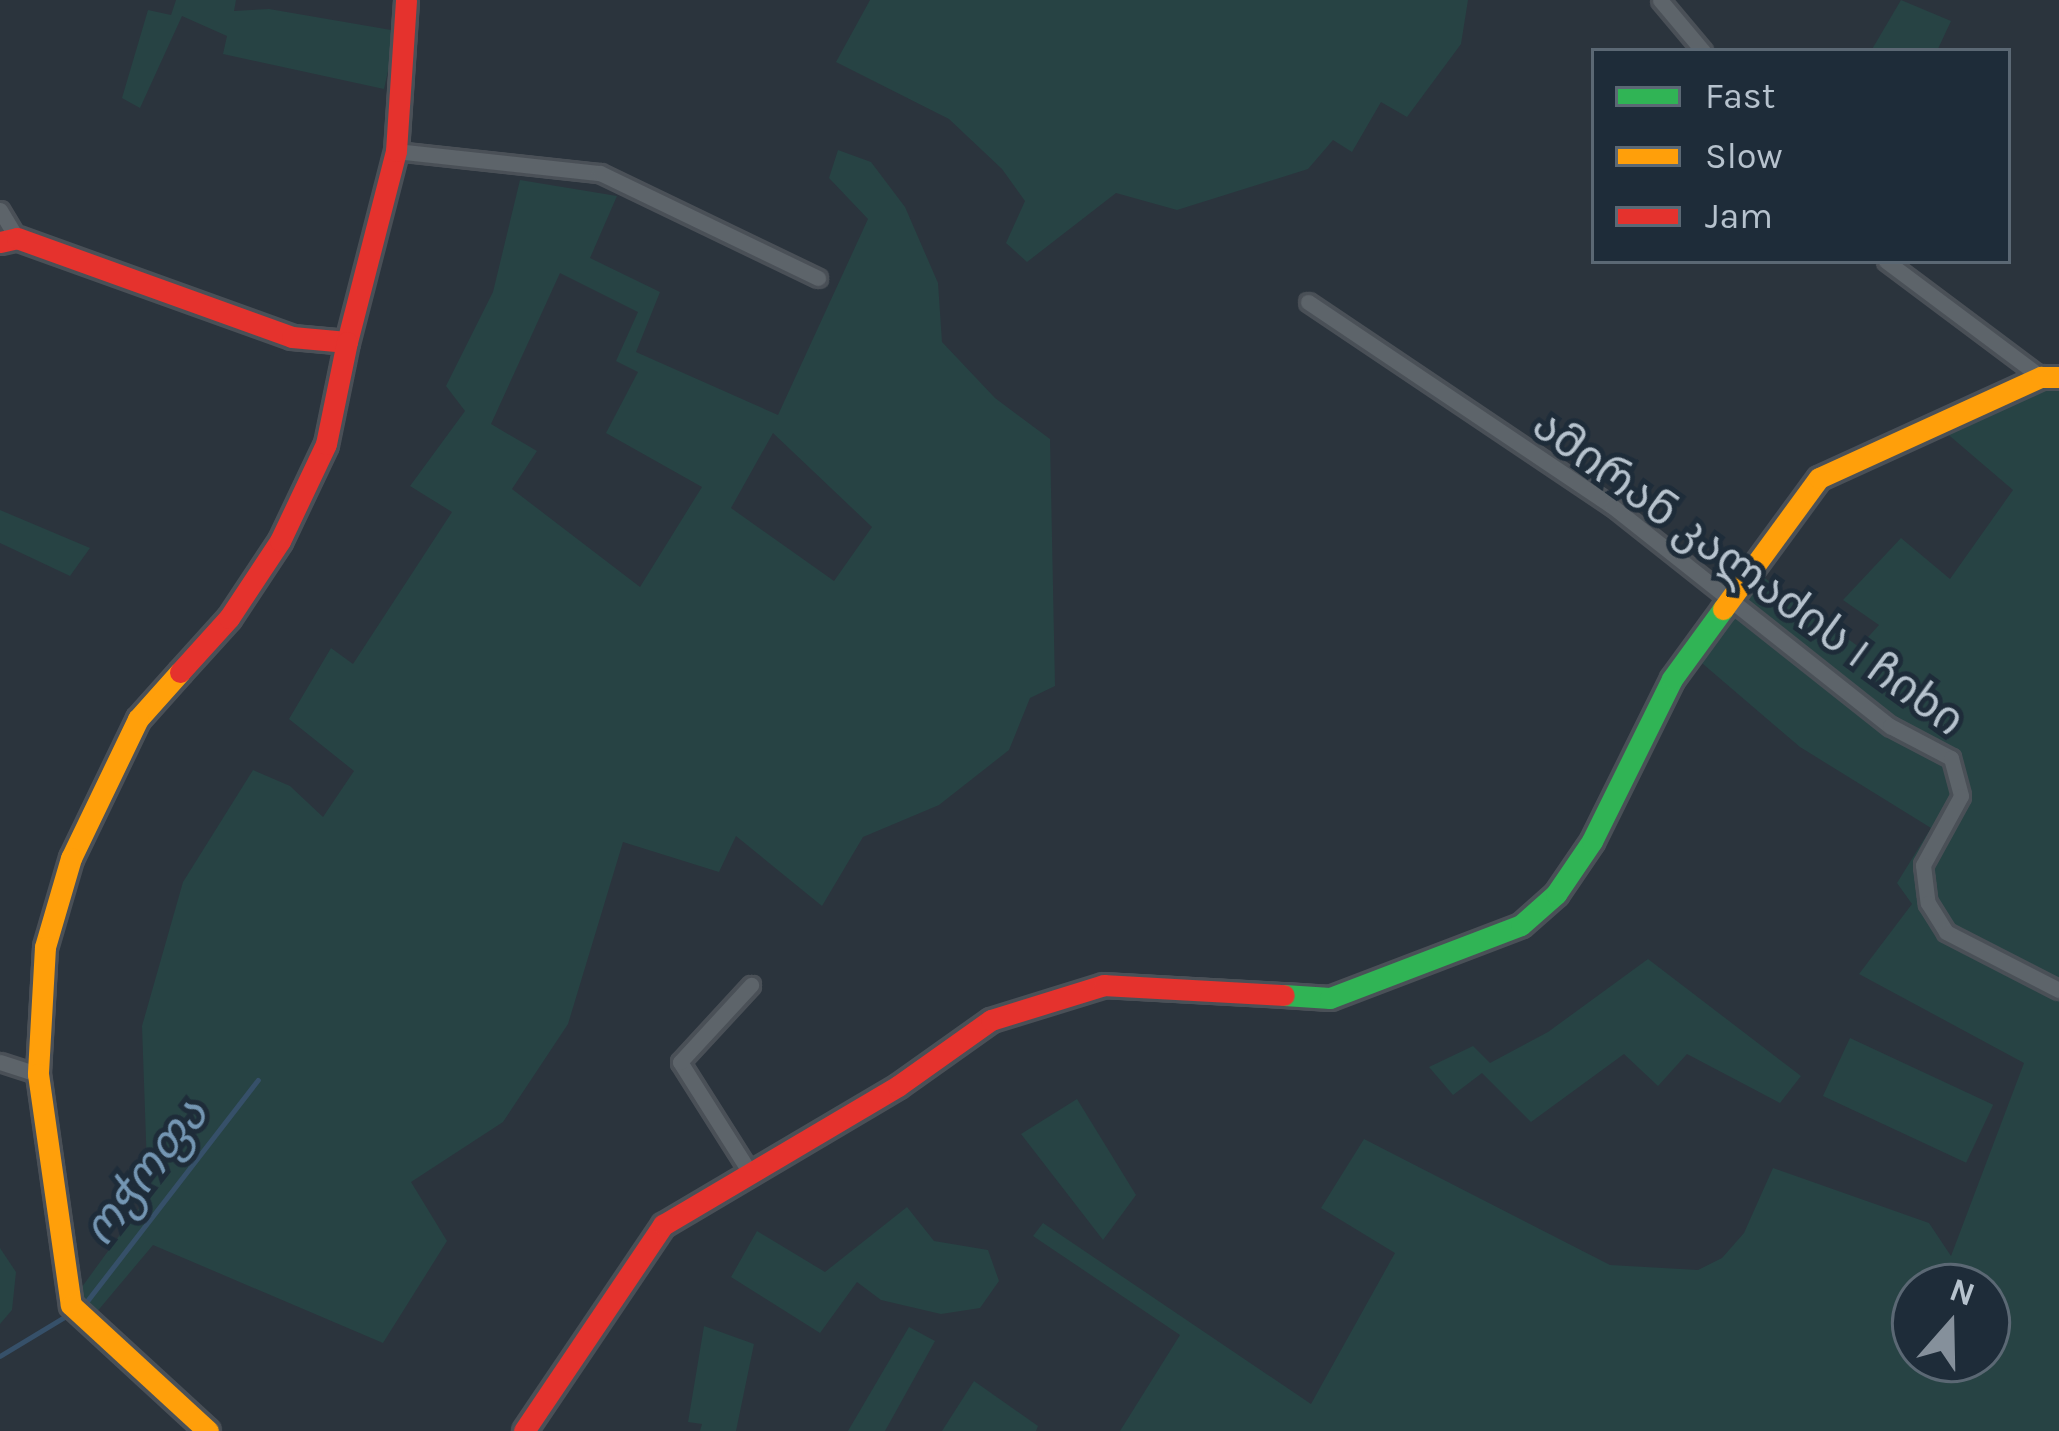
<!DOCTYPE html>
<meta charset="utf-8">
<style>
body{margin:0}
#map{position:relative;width:2059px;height:1431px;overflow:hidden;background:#2b343d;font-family:Karla,"Noto Sans Georgian",sans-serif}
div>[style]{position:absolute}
.green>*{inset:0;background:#274344;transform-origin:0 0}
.stream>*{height:4.5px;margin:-2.25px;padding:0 2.25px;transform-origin:2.25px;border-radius:2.25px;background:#365069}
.roads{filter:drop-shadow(3px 0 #4a5057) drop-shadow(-3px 0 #4a5057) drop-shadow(0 3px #4a5057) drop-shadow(0 -3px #4a5057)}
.street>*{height:15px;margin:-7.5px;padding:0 7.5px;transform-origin:7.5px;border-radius:7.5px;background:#5d646a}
.fast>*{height:21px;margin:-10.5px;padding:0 10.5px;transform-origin:10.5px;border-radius:10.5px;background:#30b455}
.slow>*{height:21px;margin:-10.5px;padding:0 10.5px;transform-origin:10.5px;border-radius:10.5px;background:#ff9f0a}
.jam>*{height:21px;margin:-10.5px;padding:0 10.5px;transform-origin:10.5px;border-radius:10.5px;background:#e5322d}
span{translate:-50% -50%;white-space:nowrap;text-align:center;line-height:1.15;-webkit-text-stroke:10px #1e2c39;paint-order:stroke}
.street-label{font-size:45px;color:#b6c2cd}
.water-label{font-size:48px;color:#7496b3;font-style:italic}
.legend{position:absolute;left:1591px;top:48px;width:420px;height:216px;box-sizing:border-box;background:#1e2c39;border:3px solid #5b6874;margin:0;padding:15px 21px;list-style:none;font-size:36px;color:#b6c2cd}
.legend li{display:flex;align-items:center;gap:24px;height:60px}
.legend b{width:60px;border:3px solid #5b6874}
.north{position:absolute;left:1891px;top:1263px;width:120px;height:120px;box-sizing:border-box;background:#1e2c39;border:3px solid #5b6874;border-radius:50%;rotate:20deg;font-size:33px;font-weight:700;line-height:48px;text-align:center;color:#b6c2cd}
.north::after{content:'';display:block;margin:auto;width:42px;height:54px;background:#85909b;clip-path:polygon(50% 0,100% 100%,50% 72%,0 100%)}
</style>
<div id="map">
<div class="green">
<div style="clip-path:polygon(176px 0,236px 0,234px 11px,269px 9px,397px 31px,384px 89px,223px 54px,227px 36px,182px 16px,140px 108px,122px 98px,148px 10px,171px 15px)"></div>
<div style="clip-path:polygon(870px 0,1468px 0,1461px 44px,1407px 117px,1381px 102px,1352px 152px,1333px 140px,1308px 169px,1177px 210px,1116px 193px,1027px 262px,1006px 243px,1025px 201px,1002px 169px,949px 119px,836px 62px)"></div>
<div style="clip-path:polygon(1901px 0,1951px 21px,1937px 51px,1871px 51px)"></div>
<div style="clip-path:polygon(evenodd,838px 150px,871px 162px,905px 207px,938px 283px,942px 342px,995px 398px,1050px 439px,1055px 686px,1030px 698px,1009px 750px,939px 805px,863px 837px,822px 906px,736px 836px,719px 872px,623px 842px,568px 1024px,503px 1122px,411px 1182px,447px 1241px,383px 1343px,153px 1245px,90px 1320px,79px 1291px,148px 1196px,142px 1026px,183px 882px,253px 770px,290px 786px,323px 817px,354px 771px,289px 719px,331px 648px,353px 664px,452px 512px,410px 486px,465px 411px,446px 386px,493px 292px,520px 180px,617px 196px,590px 258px,660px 292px,636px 352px,778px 415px,868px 219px,829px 178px,838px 150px,560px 273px,638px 312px,616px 361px,638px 372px,606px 433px,702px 487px,640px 587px,512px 489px,537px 451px,491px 424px,560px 273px,838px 150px,773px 433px,872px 527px,834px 581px,731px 508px,773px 433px)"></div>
<div style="clip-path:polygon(evenodd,2051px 382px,2059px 385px,2059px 1431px,1120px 1431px,1180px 1335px,1033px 1236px,1043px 1223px,1311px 1404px,1395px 1253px,1321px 1208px,1364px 1139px,1610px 1265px,1698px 1270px,1722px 1258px,1744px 1233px,1773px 1168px,1929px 1223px,1951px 1256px,2024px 1063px,1859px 974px,1912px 904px,1897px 883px,1931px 828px,1800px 747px,1696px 658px,1762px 576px,1859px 647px,1879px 625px,1843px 600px,1901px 538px,1950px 579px,2013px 490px,1944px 431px,2051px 382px,1915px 1287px,1987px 1287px,1987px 1359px,1915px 1359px,1915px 1287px)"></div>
<div style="clip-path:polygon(0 510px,90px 548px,70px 576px,0 543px)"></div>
<div style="clip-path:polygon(1648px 959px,1801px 1076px,1780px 1103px,1687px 1054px,1658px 1086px,1624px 1054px,1531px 1122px,1482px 1073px,1453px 1095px,1429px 1067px,1473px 1046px,1490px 1063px,1548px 1032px)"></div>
<div style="left:1850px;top:1038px;width:158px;height:64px;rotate:25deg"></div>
<div style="clip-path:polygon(1077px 1099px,1136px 1195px,1103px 1240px,1021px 1134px)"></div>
<div style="clip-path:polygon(907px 1207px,934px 1241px,988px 1250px,999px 1281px,980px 1308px,941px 1314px,881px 1300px,857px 1282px,820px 1333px,731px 1277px,757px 1231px,825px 1272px)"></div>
<div style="clip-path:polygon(0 1248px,16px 1272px,12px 1310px,0 1324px)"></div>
<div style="clip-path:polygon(704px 1326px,754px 1344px,736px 1431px,700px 1431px,702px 1424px,688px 1422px)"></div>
<div style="clip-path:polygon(909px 1327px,935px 1341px,885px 1431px,848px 1431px)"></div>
<div style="clip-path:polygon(974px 1381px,1038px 1426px,1036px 1431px,942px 1431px)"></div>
</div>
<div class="stream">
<div style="left:84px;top:1305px;width:284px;rotate:-52.3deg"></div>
<div style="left:0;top:1356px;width:77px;rotate:-31.2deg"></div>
</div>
<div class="roads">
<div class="street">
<div style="left:1660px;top:0;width:67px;rotate:49.9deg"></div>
<div style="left:396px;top:151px;width:205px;rotate:6.2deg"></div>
<div style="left:600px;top:173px;width:242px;rotate:25.7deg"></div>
<div style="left:0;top:210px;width:33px;rotate:59deg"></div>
<div style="left:1886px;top:261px;width:194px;rotate:36.8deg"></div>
<div style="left:1308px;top:302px;width:366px;rotate:33.9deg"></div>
<div style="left:1612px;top:506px;width:355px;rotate:38.4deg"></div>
<div style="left:1890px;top:726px;width:69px;rotate:27.7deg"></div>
<div style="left:1951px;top:758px;width:39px;rotate:75deg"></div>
<div style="left:1961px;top:796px;width:79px;rotate:118.8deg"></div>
<div style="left:1923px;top:865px;width:38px;rotate:83deg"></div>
<div style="left:1928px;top:903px;width:34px;rotate:58deg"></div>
<div style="left:1946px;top:932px;width:127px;rotate:27.2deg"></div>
<div style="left:0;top:1062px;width:40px;rotate:18deg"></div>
<div style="left:749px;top:1171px;width:129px;rotate:-122.3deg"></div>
<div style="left:680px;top:1062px;width:105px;rotate:-47.3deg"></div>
</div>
<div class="fast">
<div style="left:1284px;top:995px;width:46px;rotate:3.7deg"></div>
<div style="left:1330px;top:998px;width:204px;rotate:-20.9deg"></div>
<div style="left:1521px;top:925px;width:47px;rotate:-41.5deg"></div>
<div style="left:1556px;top:894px;width:64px;rotate:-55.8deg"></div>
<div style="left:1592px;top:841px;width:181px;rotate:-63.7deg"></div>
<div style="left:1672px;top:679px;width:87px;rotate:-53.9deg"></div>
</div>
<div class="slow">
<div style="left:1723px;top:609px;width:162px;rotate:-53.8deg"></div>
<div style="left:1819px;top:478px;width:244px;rotate:-24.5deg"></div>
<div style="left:2041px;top:377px;width:18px"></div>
<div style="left:180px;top:672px;width:63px;rotate:131.8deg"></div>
<div style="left:138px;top:719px;width:154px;rotate:115.7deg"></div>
<div style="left:71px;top:858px;width:93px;rotate:106.3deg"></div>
<div style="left:45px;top:947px;width:127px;rotate:93.2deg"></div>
<div style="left:38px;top:1074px;width:233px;rotate:81.9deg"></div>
<div style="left:71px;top:1305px;width:186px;rotate:42.6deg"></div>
</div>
<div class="jam">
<div style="left:0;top:242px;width:17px;rotate:-13deg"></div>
<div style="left:17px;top:238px;width:292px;rotate:19.8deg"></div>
<div style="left:292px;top:337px;width:55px;rotate:5.2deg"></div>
<div style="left:347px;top:342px;width:197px;rotate:-75.6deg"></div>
<div style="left:396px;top:151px;width:151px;rotate:-86.2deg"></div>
<div style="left:180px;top:672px;width:73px;rotate:-47.8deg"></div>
<div style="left:229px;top:618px;width:92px;rotate:-56.5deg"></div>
<div style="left:280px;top:541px;width:107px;rotate:-64.6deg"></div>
<div style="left:326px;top:444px;width:104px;rotate:-78.4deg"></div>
<div style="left:524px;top:1431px;width:249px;rotate:-56deg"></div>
<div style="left:663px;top:1225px;width:273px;rotate:-30.6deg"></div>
<div style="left:898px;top:1086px;width:114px;rotate:-35.4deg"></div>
<div style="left:991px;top:1020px;width:118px;rotate:-17.2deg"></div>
<div style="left:1104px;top:985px;width:180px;rotate:3.2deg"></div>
</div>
</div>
<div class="street-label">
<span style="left:1748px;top:573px;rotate:36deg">ამირან კალაძის I ჩიხი</span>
</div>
<div class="water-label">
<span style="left:145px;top:1172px;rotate:-52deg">ოჭოფა</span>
</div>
<ul class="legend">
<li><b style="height:15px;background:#30b455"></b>Fast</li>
<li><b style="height:15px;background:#ff9f0a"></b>Slow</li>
<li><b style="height:15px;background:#e5322d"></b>Jam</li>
</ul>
<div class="north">N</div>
</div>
